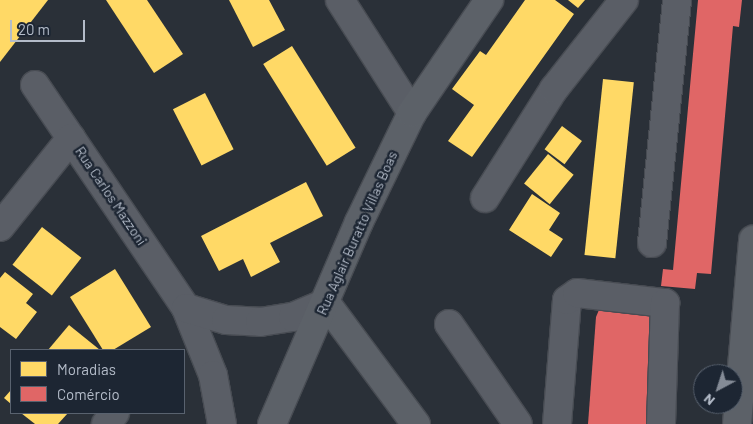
<!DOCTYPE html>
<meta charset="utf-8">
<style>
body{margin:0}
#map{position:relative;width:753px;height:424px;overflow:hidden;background:#2a3038;font-family:Barlow,sans-serif}
div>[style]{position:absolute}
.homes>*{inset:0;background:#ffd966;transform-origin:0 0}
.shops>*{inset:0;background:#e06666}
.roads{filter:drop-shadow(1px 0 #484c53) drop-shadow(-1px 0 #484c53) drop-shadow(0 1px #484c53) drop-shadow(0 -1px #484c53)}
.minor>*{height:28px;margin:-14px;padding:0 14px;transform-origin:14px;border-radius:14px;background:#5a5e66}
.major>*{height:28px;margin:-14px;padding:0 14px;transform-origin:14px;border-radius:14px;background:#5c6168}
span{translate:-50% -50%;white-space:nowrap;text-align:center;line-height:1.15;-webkit-text-stroke:5px #1d2633;paint-order:stroke}
.street-label{font-size:14px;color:#b4bcc9}
.legend{position:absolute;left:10px;top:349px;width:175px;height:65px;box-sizing:border-box;background:#1d2633;border:1px solid #59626f;margin:0;padding:6px 9px;list-style:none;font-size:15px;color:#b4bcc9}
.legend li{display:flex;align-items:center;gap:10px;height:25px}
.legend b{width:25px;border:1px solid #59626f}
.north{position:absolute;left:693px;top:364px;width:50px;height:50px;box-sizing:border-box;background:#1d2633;border:1px solid #59626f;border-radius:50%;rotate:220deg;font-size:14px;font-weight:700;line-height:20px;text-align:center;color:#b4bcc9}
.north::after{content:'';display:block;margin:auto;width:18px;height:22px;background:#848b96;clip-path:polygon(50% 0,100% 100%,50% 72%,0 100%)}
.scale{position:absolute;left:10px;top:20px;width:75px;height:22px;box-sizing:border-box;border:2px solid #b4bcc9;border-top:0;padding-left:6px;font-size:15px;line-height:18px;white-space:nowrap;color:#b4bcc9;-webkit-text-stroke:4px #1d2633;paint-order:stroke}
</style>
<div id="map">
<div class="homes">
<div style="clip-path:polygon(0 0,48px 0,0 62px)"></div>
<div style="clip-path:polygon(106px 0,147px 0,183px 54px,154px 73px)"></div>
<div style="clip-path:polygon(229px 0,269px 0,285px 30px,253px 47px)"></div>
<div style="clip-path:polygon(525px 0,555px 0,574px 14px,472px 157px,448px 141px,474px 105px,452px 89px,480px 51px,486px 55px)"></div>
<div style="clip-path:polygon(568px 0,585px 0,578px 8px)"></div>
<div style="left:292px;top:46px;width:120px;height:34px;rotate:58deg"></div>
<div style="left:603px;top:79px;width:31px;height:177px;rotate:6deg"></div>
<div style="left:205px;top:93px;width:63px;height:36px;rotate:63deg"></div>
<div style="left:562px;top:126px;width:25px;height:29px;rotate:37deg"></div>
<div style="left:548px;top:154px;width:33px;height:38px;rotate:39deg"></div>
<div style="clip-path:polygon(306px 182px,323px 216px,270px 243px,280px 262px,251px 277px,243px 259px,219px 271px,201px 236px)"></div>
<div style="clip-path:polygon(532px 194px,560px 213px,549px 230px,563px 239px,551px 257px,509px 230px)"></div>
<div style="left:42px;top:227px;width:50px;height:48px;rotate:38deg"></div>
<div style="clip-path:polygon(115px 269px,151px 327px,113px 350px,103px 350px,70px 297px)"></div>
<div style="clip-path:polygon(5px 272px,33px 294px,26px 303px,37px 312px,16px 339px,0 327px,0 278px)"></div>
<div style="clip-path:polygon(69px 325px,100px 350px,48px 350px)"></div>
<div style="clip-path:polygon(11px 390px,11px 404px,4px 398px)"></div>
<div style="clip-path:polygon(21px 413px,68px 413px,58px 424px,35px 424px)"></div>
</div>
<div class="shops">
<div style="clip-path:polygon(698px 0,742px 0,739px 27px,733px 26px,711px 274px,697px 273px,695px 289px,661px 286px,663px 269px,673px 270px)"></div>
<div style="clip-path:polygon(601px 305px,653px 314px,648px 424px,588px 424px,596px 317px)"></div>
</div>
<div class="roads">
<div class="minor">
<div style="left:340px;top:0;width:134px;rotate:57.5deg"></div>
<div style="left:35px;top:85px;width:269px;rotate:55.9deg"></div>
<div style="left:186px;top:308px;width:72px;rotate:68.1deg"></div>
<div style="left:213px;top:375px;width:50px;rotate:79.6deg"></div>
<div style="left:485px;top:198px;width:129px;rotate:-57.7deg"></div>
<div style="left:554px;top:89px;width:113px;rotate:-51.8deg"></div>
<div style="left:0;top:227px;width:114px;rotate:-51.4deg"></div>
<div style="left:652px;top:243px;width:244px;rotate:-84.1deg"></div>
<div style="left:186px;top:308px;width:42px;rotate:16.7deg"></div>
<div style="left:226px;top:320px;width:34px;rotate:3deg"></div>
<div style="left:260px;top:322px;width:33px;rotate:-9deg"></div>
<div style="left:293px;top:317px;width:36px;rotate:-23deg"></div>
<div style="left:449px;top:324px;width:121px;rotate:55.4deg"></div>
<div style="left:106px;top:424px;width:14px;rotate:-51deg"></div>
<div style="left:557px;top:424px;width:124px;rotate:-85.4deg"></div>
<div style="left:567px;top:300px;width:12px;rotate:-35deg"></div>
<div style="left:577px;top:293px;width:89px;rotate:6.5deg"></div>
<div style="left:665px;top:303px;width:121px;rotate:91.9deg"></div>
</div>
<div class="major">
<div style="left:326px;top:303px;width:151px;rotate:53.4deg"></div>
<div style="left:272px;top:424px;width:220px;rotate:-66.7deg"></div>
<div style="left:359px;top:222px;width:121px;rotate:-64.1deg"></div>
<div style="left:412px;top:113px;width:137px;rotate:-55.7deg"></div>
<div style="left:737px;top:424px;width:185px;rotate:-85deg"></div>
</div>
</div>
<div class="street-label">
<span style="left:111px;top:196px;rotate:56deg">Rua Carlos Mazzoni</span>
<span style="left:357px;top:233px;rotate:-66deg">Rua Aglair Buratto Villas Boas</span>
</div>
<ul class="legend">
<li><b style="height:14px;background:#ffd966"></b>Moradias</li>
<li><b style="height:14px;background:#e06666"></b>Comércio</li>
</ul>
<div class="north">N</div>
<div class="scale">20 m</div>
</div>
